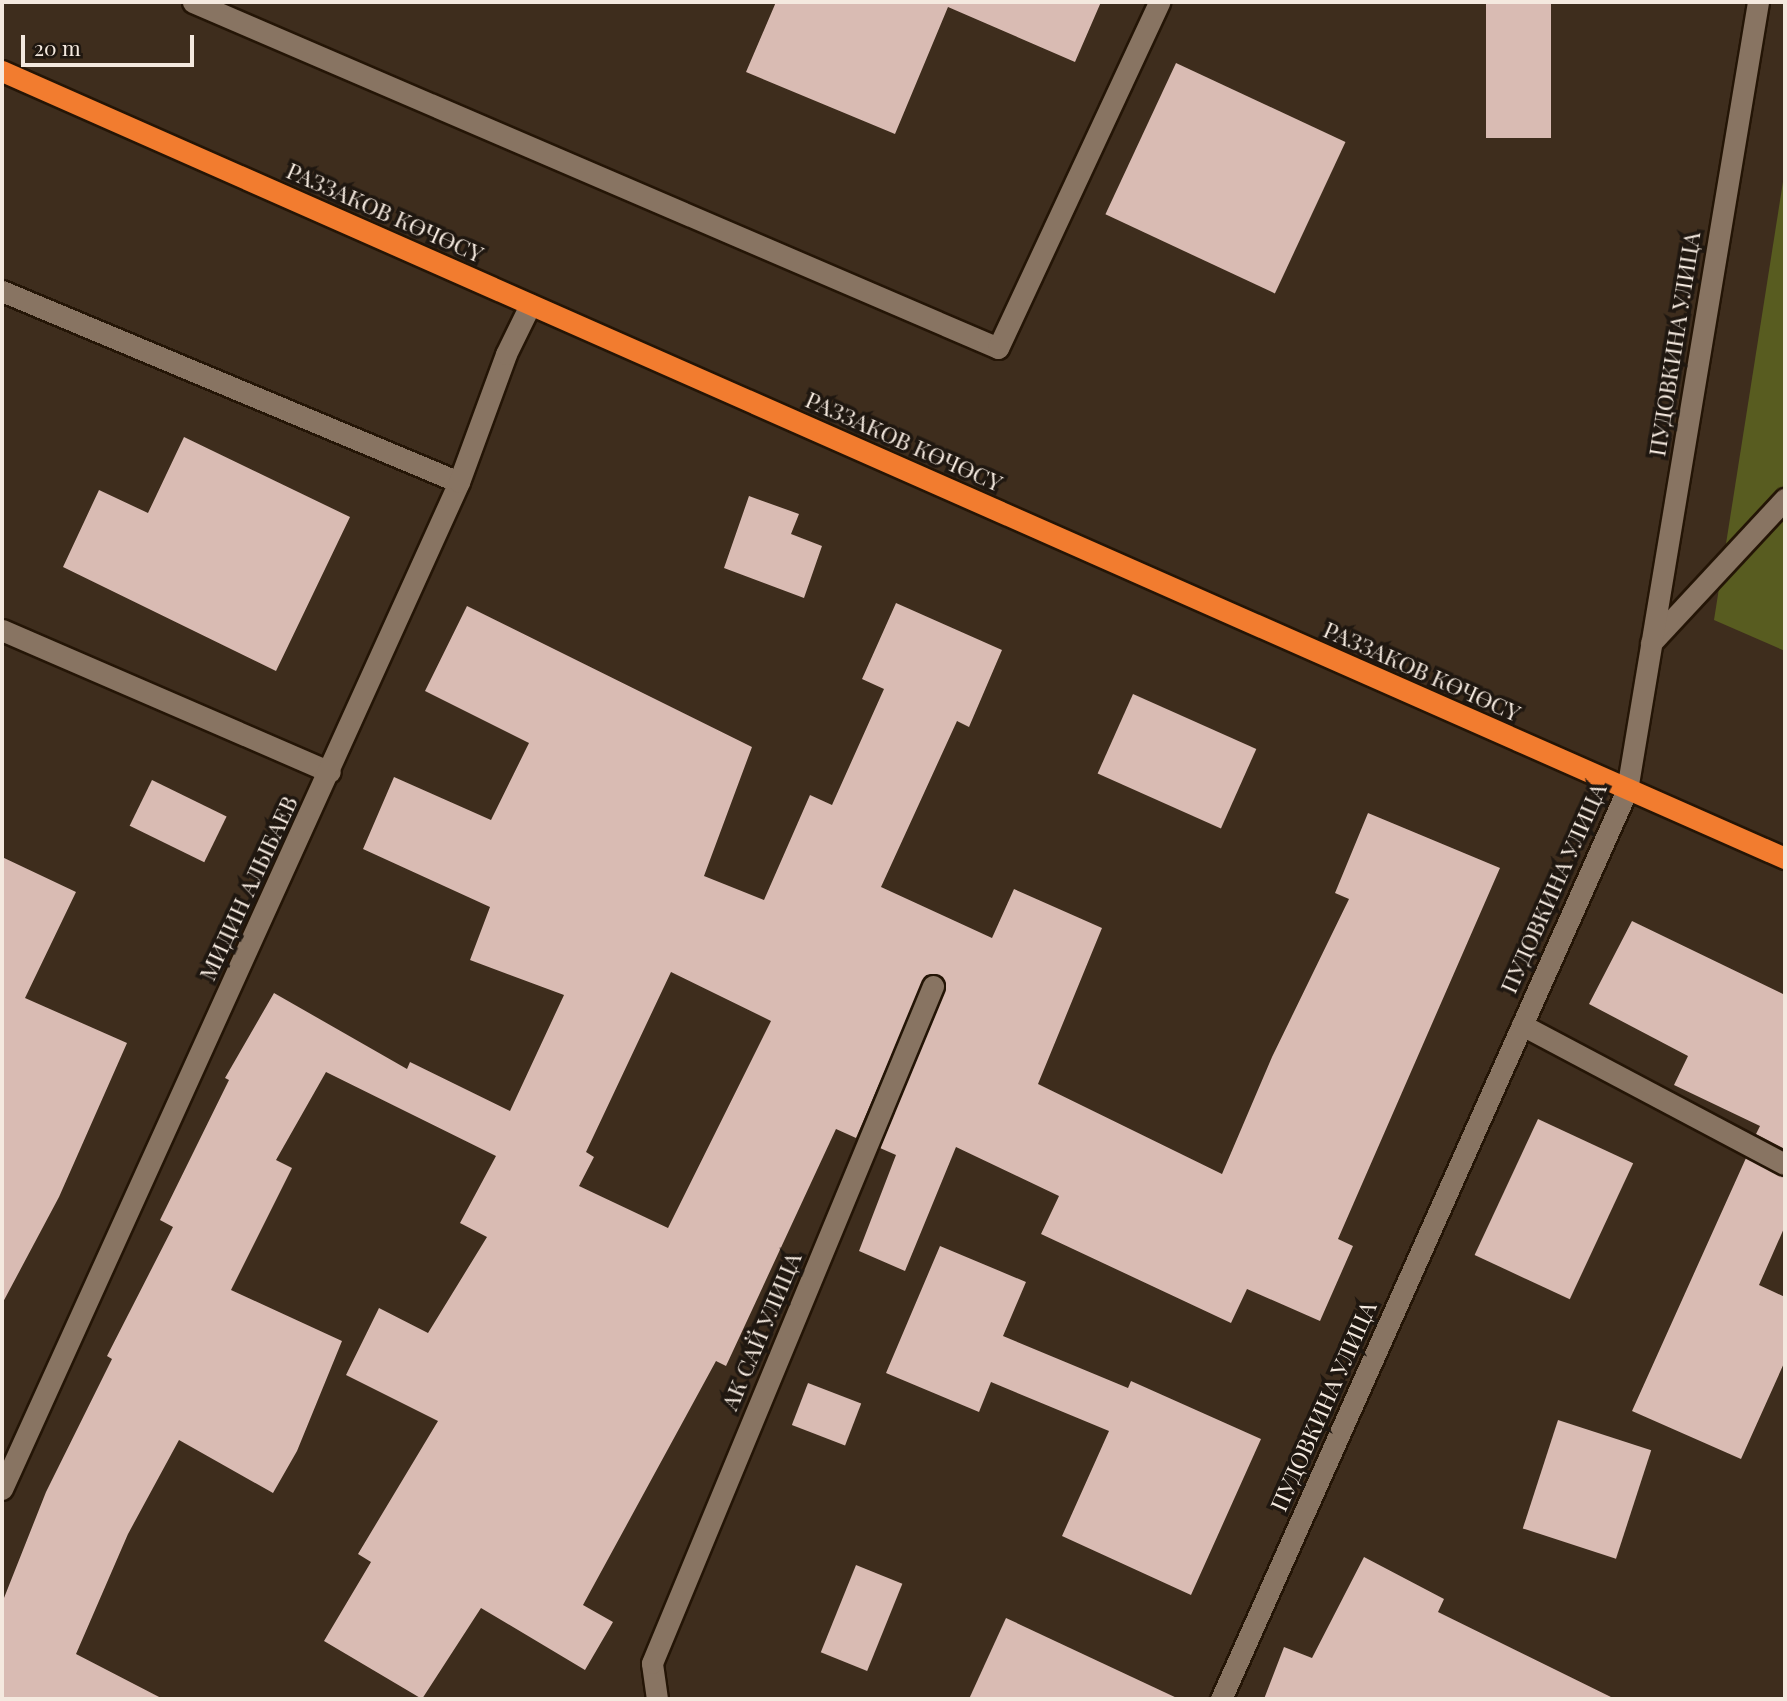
<!DOCTYPE html>
<meta charset="utf-8">
<style>
body{margin:0}
#map{position:relative;width:1787px;height:1701px;overflow:hidden;background:#3e2d1d;font-family:"Playfair Display",serif}
div>[style]{position:absolute}
.green>*{inset:0;background:#585c20}
.building>*{inset:0;background:#d9bbb3;transform-origin:0 0}
.roads{filter:drop-shadow(2px 0 #241506) drop-shadow(-2px 0 #241506) drop-shadow(0 2px #241506) drop-shadow(0 -2px #241506)}
.minor>*{height:21px;margin:-10.5px;padding:0 10.5px;transform-origin:10.5px;border-radius:10.5px;background:#887462}
.highway>*{height:21px;margin:-10.5px;padding:0 10.5px;transform-origin:10.5px;border-radius:10.5px;background:#f27c2f}
span{translate:-50% -50%;white-space:nowrap;text-align:center;line-height:1.15;-webkit-text-stroke:7px #1f1710;paint-order:stroke}
.street-label{font-size:23px;color:#f4e9df}
.frame{position:absolute;inset:0;border:4px solid #f4e9df;pointer-events:none}
.scale{position:absolute;left:21px;top:35px;width:173px;height:32px;box-sizing:border-box;border:4px solid #f4e9df;border-top:0;padding-left:9px;font-size:21px;line-height:24px;white-space:nowrap;color:#f4e9df;-webkit-text-stroke:5px #1f1710;paint-order:stroke}
</style>
<div id="map">
<div class="green">
<div style="clip-path:polygon(1785px 169px,1785px 651px,1714px 620px)"></div>
</div>
<div class="building">
<div style="clip-path:polygon(776px 2px,1101px 2px,1075px 62px,948px 7px,895px 134px,746px 72px)"></div>
<div style="left:1486px;top:2px;width:65px;height:136px"></div>
<div style="left:1176px;top:63px;width:187px;height:167px;rotate:25deg"></div>
<div style="clip-path:polygon(184px 437px,350px 517px,276px 671px,63px 567px,99px 490px,148px 513px)"></div>
<div style="clip-path:polygon(749px 496px,799px 514px,791px 534px,822px 546px,804px 598px,724px 568px)"></div>
<div style="clip-path:polygon(evenodd,896px 603px,1002px 650px,969px 727px,957px 721px,881px 887px,992px 938px,1014px 889px,1102px 928px,1038px 1084px,1222px 1174px,1272px 1057px,1349px 899px,1335px 893px,1368px 813px,1500px 868px,1338px 1239px,1353px 1246px,1320px 1321px,1247px 1289px,1231px 1323px,1041px 1234px,1059px 1196px,956px 1147px,905px 1271px,859px 1251px,896px 1155px,880px 1148px,945px 990px,943px 978px,926px 975px,856px 1138px,836px 1129px,726px 1366px,716px 1361px,583px 1605px,613px 1622px,585px 1670px,481px 1608px,422px 1699px,324px 1641px,371px 1562px,358px 1554px,438px 1421px,346px 1375px,379px 1308px,428px 1333px,487px 1237px,460px 1223px,496px 1156px,326px 1072px,276px 1160px,292px 1168px,231px 1290px,342px 1341px,297px 1451px,273px 1493px,179px 1440px,128px 1534px,76px 1654px,163px 1699px,2px 1699px,2px 1603px,46px 1492px,112px 1359px,107px 1356px,173px 1227px,160px 1220px,229px 1080px,225px 1078px,274px 993px,407px 1069px,410px 1062px,510px 1111px,564px 995px,470px 960px,490px 907px,363px 849px,394px 777px,491px 820px,529px 743px,425px 691px,467px 606px,752px 747px,704px 876px,764px 900px,810px 795px,832px 805px,884px 689px,862px 679px,896px 603px,671px 972px,771px 1021px,668px 1228px,579px 1186px,594px 1157px,586px 1152px,671px 972px)"></div>
<div style="left:1133px;top:694px;width:135px;height:87px;rotate:24deg"></div>
<div style="left:152px;top:780px;width:83px;height:51px;rotate:26deg"></div>
<div style="clip-path:polygon(2px 857px,76px 892px,25px 998px,127px 1043px,59px 1197px,2px 1304px)"></div>
<div style="clip-path:polygon(1632px 921px,1785px 995px,1785px 1149px,1756px 1134px,1760px 1126px,1674px 1085px,1688px 1056px,1589px 1004px)"></div>
<div style="left:1538px;top:1119px;width:105px;height:150px;rotate:25deg"></div>
<div style="clip-path:polygon(1746px 1158px,1785px 1177px,1785px 1226px,1759px 1285px,1785px 1297px,1785px 1361px,1741px 1459px,1632px 1411px)"></div>
<div style="clip-path:polygon(940px 1246px,1026px 1282px,1003px 1336px,1128px 1388px,1131px 1381px,1261px 1439px,1191px 1595px,1062px 1536px,1109px 1431px,991px 1382px,979px 1412px,886px 1373px)"></div>
<div style="left:808px;top:1383px;width:57px;height:45px;rotate:21deg"></div>
<div style="left:1558px;top:1420px;width:98px;height:114px;rotate:18deg"></div>
<div style="clip-path:polygon(1364px 1557px,1444px 1599px,1438px 1612px,1615px 1699px,1264px 1699px,1284px 1647px,1312px 1658px)"></div>
<div style="left:856px;top:1565px;width:50px;height:94px;rotate:22deg"></div>
<div style="clip-path:polygon(1006px 1618px,1179px 1699px,969px 1699px)"></div>
</div>
<div class="roads">
<div class="minor">
<div style="left:193px;top:2px;width:876px;rotate:23.26deg"></div>
<div style="left:998px;top:348px;width:382px;rotate:-65deg"></div>
<div style="left:2px;top:291px;width:495px;rotate:22.7deg"></div>
<div style="left:2px;top:630px;width:357px;rotate:23.4deg"></div>
<div style="left:1651px;top:643px;width:197px;rotate:-47.1deg"></div>
<div style="left:1522px;top:1025px;width:297px;rotate:27.9deg"></div>
<div style="left:2px;top:1489px;width:1106px;rotate:-65.59deg"></div>
<div style="left:459px;top:482px;width:136px;rotate:-69.8deg"></div>
<div style="left:506px;top:354px;width:55px;rotate:-63.9deg"></div>
<div style="left:657px;top:1699px;width:36px;rotate:-98deg"></div>
<div style="left:652px;top:1663px;width:733px;rotate:-67.46deg"></div>
<div style="left:1221px;top:1699px;width:996px;rotate:-65.93deg"></div>
<div style="left:1627px;top:790px;width:799px;rotate:-80.56deg"></div>
</div>
<div class="highway">
<div style="left:2px;top:71px;width:1949px;rotate:23.82deg"></div>
</div>
</div>
<div class="street-label">
<span style="left:385px;top:212px;rotate:24deg">РАЗЗАКОВ КӨЧӨСҮ</span>
<span style="left:1674px;top:344px;rotate:-81deg">ПУДОВКИНА УЛИЦА</span>
<span style="left:904px;top:441px;rotate:24deg">РАЗЗАКОВ КӨЧӨСҮ</span>
<span style="left:1422px;top:671px;rotate:24deg">РАЗЗАКОВ КӨЧӨСҮ</span>
<span style="left:248px;top:888px;rotate:-65deg">МИДИН АЛЫБАЕВ</span>
<span style="left:1553px;top:888px;rotate:-66deg">ПУДОВКИНА УЛИЦА</span>
<span style="left:761px;top:1331px;rotate:-67deg">АК САЙ УЛИЦА</span>
<span style="left:1323px;top:1406px;rotate:-66deg">ПУДОВКИНА УЛИЦА</span>
</div>
<div class="frame"></div>
<div class="scale">20 m</div>
</div>
